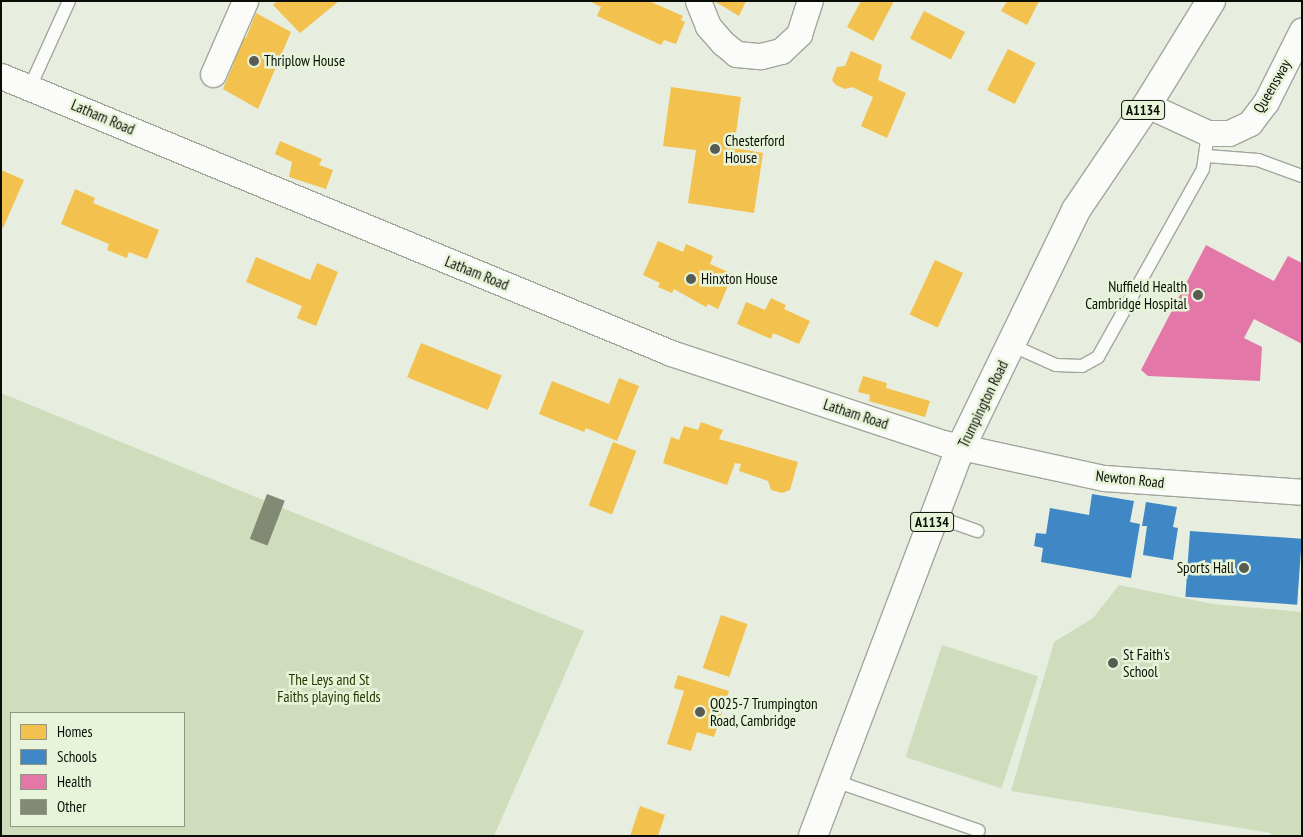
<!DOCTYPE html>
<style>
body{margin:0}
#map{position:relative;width:1303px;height:837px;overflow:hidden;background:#e7eedf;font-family:"PT Sans Narrow",sans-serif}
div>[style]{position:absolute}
.green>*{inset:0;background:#cfddbd;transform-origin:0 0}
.homes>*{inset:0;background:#f2c14e;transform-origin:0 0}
.schools>*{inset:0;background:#3f88c5;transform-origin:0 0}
.health>*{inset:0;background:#e377a8}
.building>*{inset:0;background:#828a73;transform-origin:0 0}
.roads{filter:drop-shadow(1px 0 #a2a79c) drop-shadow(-1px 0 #a2a79c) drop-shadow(0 1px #a2a79c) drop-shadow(0 -1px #a2a79c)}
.lane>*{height:12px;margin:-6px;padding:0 6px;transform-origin:6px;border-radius:6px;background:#fbfcfa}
.street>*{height:25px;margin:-12.5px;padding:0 12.5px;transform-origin:12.5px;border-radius:12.5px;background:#fbfcfa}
.primary>*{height:28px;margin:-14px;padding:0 14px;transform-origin:14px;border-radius:14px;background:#fbfcfa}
.dots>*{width:14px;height:14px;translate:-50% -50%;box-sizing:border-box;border:2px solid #e8f4d9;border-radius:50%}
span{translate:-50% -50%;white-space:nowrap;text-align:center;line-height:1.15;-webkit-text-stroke:5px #e8f4d9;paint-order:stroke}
.shield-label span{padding:1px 4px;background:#e8f4d9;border:1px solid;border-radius:4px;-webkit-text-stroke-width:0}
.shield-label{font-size:14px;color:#0b0e06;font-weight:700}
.poi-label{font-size:15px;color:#0b0e06}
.left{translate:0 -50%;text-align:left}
.right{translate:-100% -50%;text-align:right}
.street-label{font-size:15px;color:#0b0e06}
.park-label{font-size:15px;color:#263800}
.frame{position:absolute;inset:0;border:2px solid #0b0e06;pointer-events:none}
.legend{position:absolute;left:10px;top:712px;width:175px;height:115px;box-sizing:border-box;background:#e8f4d9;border:1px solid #909885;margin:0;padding:6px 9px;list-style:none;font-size:15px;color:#0b0e06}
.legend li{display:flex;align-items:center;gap:10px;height:25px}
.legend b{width:25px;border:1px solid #909885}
</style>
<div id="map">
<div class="green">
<div style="clip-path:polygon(evenodd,1px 393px,584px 631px,494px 836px,1px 836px,1px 393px,11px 713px,184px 713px,184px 826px,11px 826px,11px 713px)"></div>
<div style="clip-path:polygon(1119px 585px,1213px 604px,1302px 612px,1302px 836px,1271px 836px,1271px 833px,1011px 791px,1054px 642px,1093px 618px)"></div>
<div style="left:942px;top:645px;width:101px;height:118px;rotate:18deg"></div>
</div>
<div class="homes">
<div style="clip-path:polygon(277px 1px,339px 1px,300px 33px,273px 5px)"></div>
<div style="clip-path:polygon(589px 1px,649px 1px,683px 16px,681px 20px,685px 22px,676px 44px,664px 40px,661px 45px,597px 16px,601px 7px)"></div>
<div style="clip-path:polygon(714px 1px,746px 1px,739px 16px)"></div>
<div style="clip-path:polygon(861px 1px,894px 1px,873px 41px,847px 27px)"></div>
<div style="clip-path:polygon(1007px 1px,1039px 1px,1027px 25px,1001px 11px)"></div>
<div style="left:924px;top:11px;width:46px;height:31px;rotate:27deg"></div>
<div style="clip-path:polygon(256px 13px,291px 32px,258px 109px,223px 89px,234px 63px,226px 59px,238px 34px,246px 38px)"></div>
<div style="left:1008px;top:49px;width:31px;height:46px;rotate:27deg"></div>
<div style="clip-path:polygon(851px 51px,882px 65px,878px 80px,906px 93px,887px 138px,861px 126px,873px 97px,852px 87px,845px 89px,836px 85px,832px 80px,837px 67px,845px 66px)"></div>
<div style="clip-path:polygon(671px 87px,741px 97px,734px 148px,763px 153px,754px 213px,688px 203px,696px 150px,663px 146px)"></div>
<div style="clip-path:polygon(280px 141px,322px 159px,319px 165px,333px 170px,326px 189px,289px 177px,292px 162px,275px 154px)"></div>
<div style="clip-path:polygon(1px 170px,24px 180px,3px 228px,1px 227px)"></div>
<div style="clip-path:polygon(75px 189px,95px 198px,93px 203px,159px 230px,147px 259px,129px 252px,127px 258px,107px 250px,109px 244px,61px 224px)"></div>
<div style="clip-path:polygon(658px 241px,683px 252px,686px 244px,713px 256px,710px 264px,733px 274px,718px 309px,708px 304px,706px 307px,674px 289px,672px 293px,658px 287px,660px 283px,643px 275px)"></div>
<div style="clip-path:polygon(256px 257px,310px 280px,317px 263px,338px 272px,316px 326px,297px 318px,302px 306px,246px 282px)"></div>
<div style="left:935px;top:260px;width:31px;height:60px;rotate:25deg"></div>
<div style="clip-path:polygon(771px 298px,786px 305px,784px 309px,810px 321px,799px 344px,773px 333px,771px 339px,737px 324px,746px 302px,765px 310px)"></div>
<div style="left:421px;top:343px;width:87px;height:37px;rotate:22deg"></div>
<div style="clip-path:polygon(863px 376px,887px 383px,886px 388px,930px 401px,925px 417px,869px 401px,870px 395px,858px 392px)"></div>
<div style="clip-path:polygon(619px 378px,639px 386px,617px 441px,586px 428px,584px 432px,539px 414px,552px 381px,609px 404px)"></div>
<div style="clip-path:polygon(701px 422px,723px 430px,719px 439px,798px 462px,790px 490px,782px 493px,771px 490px,768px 481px,739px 471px,741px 464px,735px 463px,727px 485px,663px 463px,671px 437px,679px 440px,684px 426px,698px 430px)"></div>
<div style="left:613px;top:442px;width:25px;height:68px;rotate:21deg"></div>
<div style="left:721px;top:615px;width:28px;height:56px;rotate:19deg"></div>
<div style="clip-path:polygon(678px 675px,729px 691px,714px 737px,697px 732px,691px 751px,667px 744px,684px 691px,674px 688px)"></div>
<div style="clip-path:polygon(640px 806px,665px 815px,658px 836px,630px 836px)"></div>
</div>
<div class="schools">
<div style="clip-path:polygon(1092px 494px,1134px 501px,1130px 522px,1140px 524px,1131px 578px,1041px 562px,1043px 548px,1034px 546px,1036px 533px,1046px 534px,1050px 508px,1089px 515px)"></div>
<div style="clip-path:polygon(1146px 502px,1177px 507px,1173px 527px,1178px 528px,1173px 560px,1143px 555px,1147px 526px,1142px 526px)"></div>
<div style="left:1190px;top:531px;width:112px;height:66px;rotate:4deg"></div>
</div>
<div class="health">
<div style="clip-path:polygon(1206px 245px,1274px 281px,1288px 256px,1302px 263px,1302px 344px,1254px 319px,1244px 338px,1262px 347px,1260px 381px,1148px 376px,1141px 370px)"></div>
</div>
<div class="building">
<div style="left:267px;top:494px;width:19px;height:48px;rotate:21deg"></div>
</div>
<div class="roads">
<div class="lane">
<div style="left:30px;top:87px;width:94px;rotate:-65.6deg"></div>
<div style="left:1207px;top:156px;width:51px;rotate:4.5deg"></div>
<div style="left:1258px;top:160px;width:47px;rotate:20deg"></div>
<div style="left:1011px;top:345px;width:49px;rotate:24deg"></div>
<div style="left:1056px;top:365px;width:26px;rotate:2deg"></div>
<div style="left:1082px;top:366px;width:18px;rotate:-29deg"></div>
<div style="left:1098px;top:357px;width:215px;rotate:-60.8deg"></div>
<div style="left:1203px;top:169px;width:36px;rotate:-82deg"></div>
<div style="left:935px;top:516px;width:45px;rotate:19.7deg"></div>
<div style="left:835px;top:781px;width:152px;rotate:19.1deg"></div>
</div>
<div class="street">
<div style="left:698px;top:1px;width:27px;rotate:68deg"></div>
<div style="left:708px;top:26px;width:23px;rotate:49deg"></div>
<div style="left:723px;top:43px;width:17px;rotate:40deg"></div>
<div style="left:736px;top:54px;width:25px;rotate:5deg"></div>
<div style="left:761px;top:56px;width:21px;rotate:-14deg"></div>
<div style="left:781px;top:51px;width:25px;rotate:-43deg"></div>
<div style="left:799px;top:34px;width:35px;rotate:-72deg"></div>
<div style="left:213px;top:74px;width:80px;rotate:-66.3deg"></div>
<div style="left:1px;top:76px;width:725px;rotate:22.46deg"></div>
<div style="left:671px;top:353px;width:287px;rotate:18.3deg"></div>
<div style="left:943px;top:443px;width:165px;rotate:12.3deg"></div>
<div style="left:1104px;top:478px;width:198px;rotate:4deg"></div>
<div style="left:1147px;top:105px;width:67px;rotate:24.7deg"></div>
<div style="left:1208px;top:133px;width:21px"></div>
<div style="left:1229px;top:133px;width:23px;rotate:-25deg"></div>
<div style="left:1250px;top:123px;width:26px;rotate:-53deg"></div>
<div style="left:1266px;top:102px;width:80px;rotate:-63.4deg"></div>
</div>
<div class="primary">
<div style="left:813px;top:836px;width:416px;rotate:-69.2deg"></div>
<div style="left:961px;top:447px;width:263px;rotate:-64.1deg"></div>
<div style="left:1076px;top:210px;width:127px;rotate:-55.9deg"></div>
<div style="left:1147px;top:105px;width:122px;rotate:-58.4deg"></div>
</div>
</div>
<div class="dots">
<div style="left:254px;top:61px;background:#585c52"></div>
<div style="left:715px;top:149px;background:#585c52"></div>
<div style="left:691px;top:279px;background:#585c52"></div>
<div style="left:1198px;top:295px;background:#585c52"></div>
<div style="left:1244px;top:568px;background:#585c52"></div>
<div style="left:1113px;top:663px;background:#585c52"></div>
<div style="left:700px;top:712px;background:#585c52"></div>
</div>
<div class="shield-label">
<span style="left:1143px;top:110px">A1134</span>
<span style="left:932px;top:522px">A1134</span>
</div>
<div class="poi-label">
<span class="left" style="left:264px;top:61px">Thriplow House</span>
<span class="left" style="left:725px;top:149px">Chesterford<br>House</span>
<span class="left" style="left:701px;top:279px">Hinxton House</span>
<span class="right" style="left:1187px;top:295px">Nuffield Health<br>Cambridge Hospital</span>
<span class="right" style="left:1234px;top:568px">Sports Hall</span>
<span class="left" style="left:1123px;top:663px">St Faith's<br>School</span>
<span class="left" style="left:710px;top:712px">Q025-7 Trumpington<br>Road, Cambridge</span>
</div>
<div class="street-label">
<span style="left:1272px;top:86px;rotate:-60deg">Queensway</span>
<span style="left:103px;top:117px;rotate:23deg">Latham Road</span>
<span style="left:477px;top:273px;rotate:22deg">Latham Road</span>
<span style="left:983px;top:404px;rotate:-64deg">Trumpington Road</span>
<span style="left:856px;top:414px;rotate:18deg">Latham Road</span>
<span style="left:1130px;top:479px;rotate:6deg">Newton Road</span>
</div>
<div class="park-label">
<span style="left:329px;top:688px">The Leys and St<br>Faiths playing fields</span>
</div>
<div class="frame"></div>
<ul class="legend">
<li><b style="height:14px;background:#f2c14e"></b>Homes</li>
<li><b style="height:14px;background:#3f88c5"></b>Schools</li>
<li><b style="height:14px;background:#e377a8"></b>Health</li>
<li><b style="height:14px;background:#828a73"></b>Other</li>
</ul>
</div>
